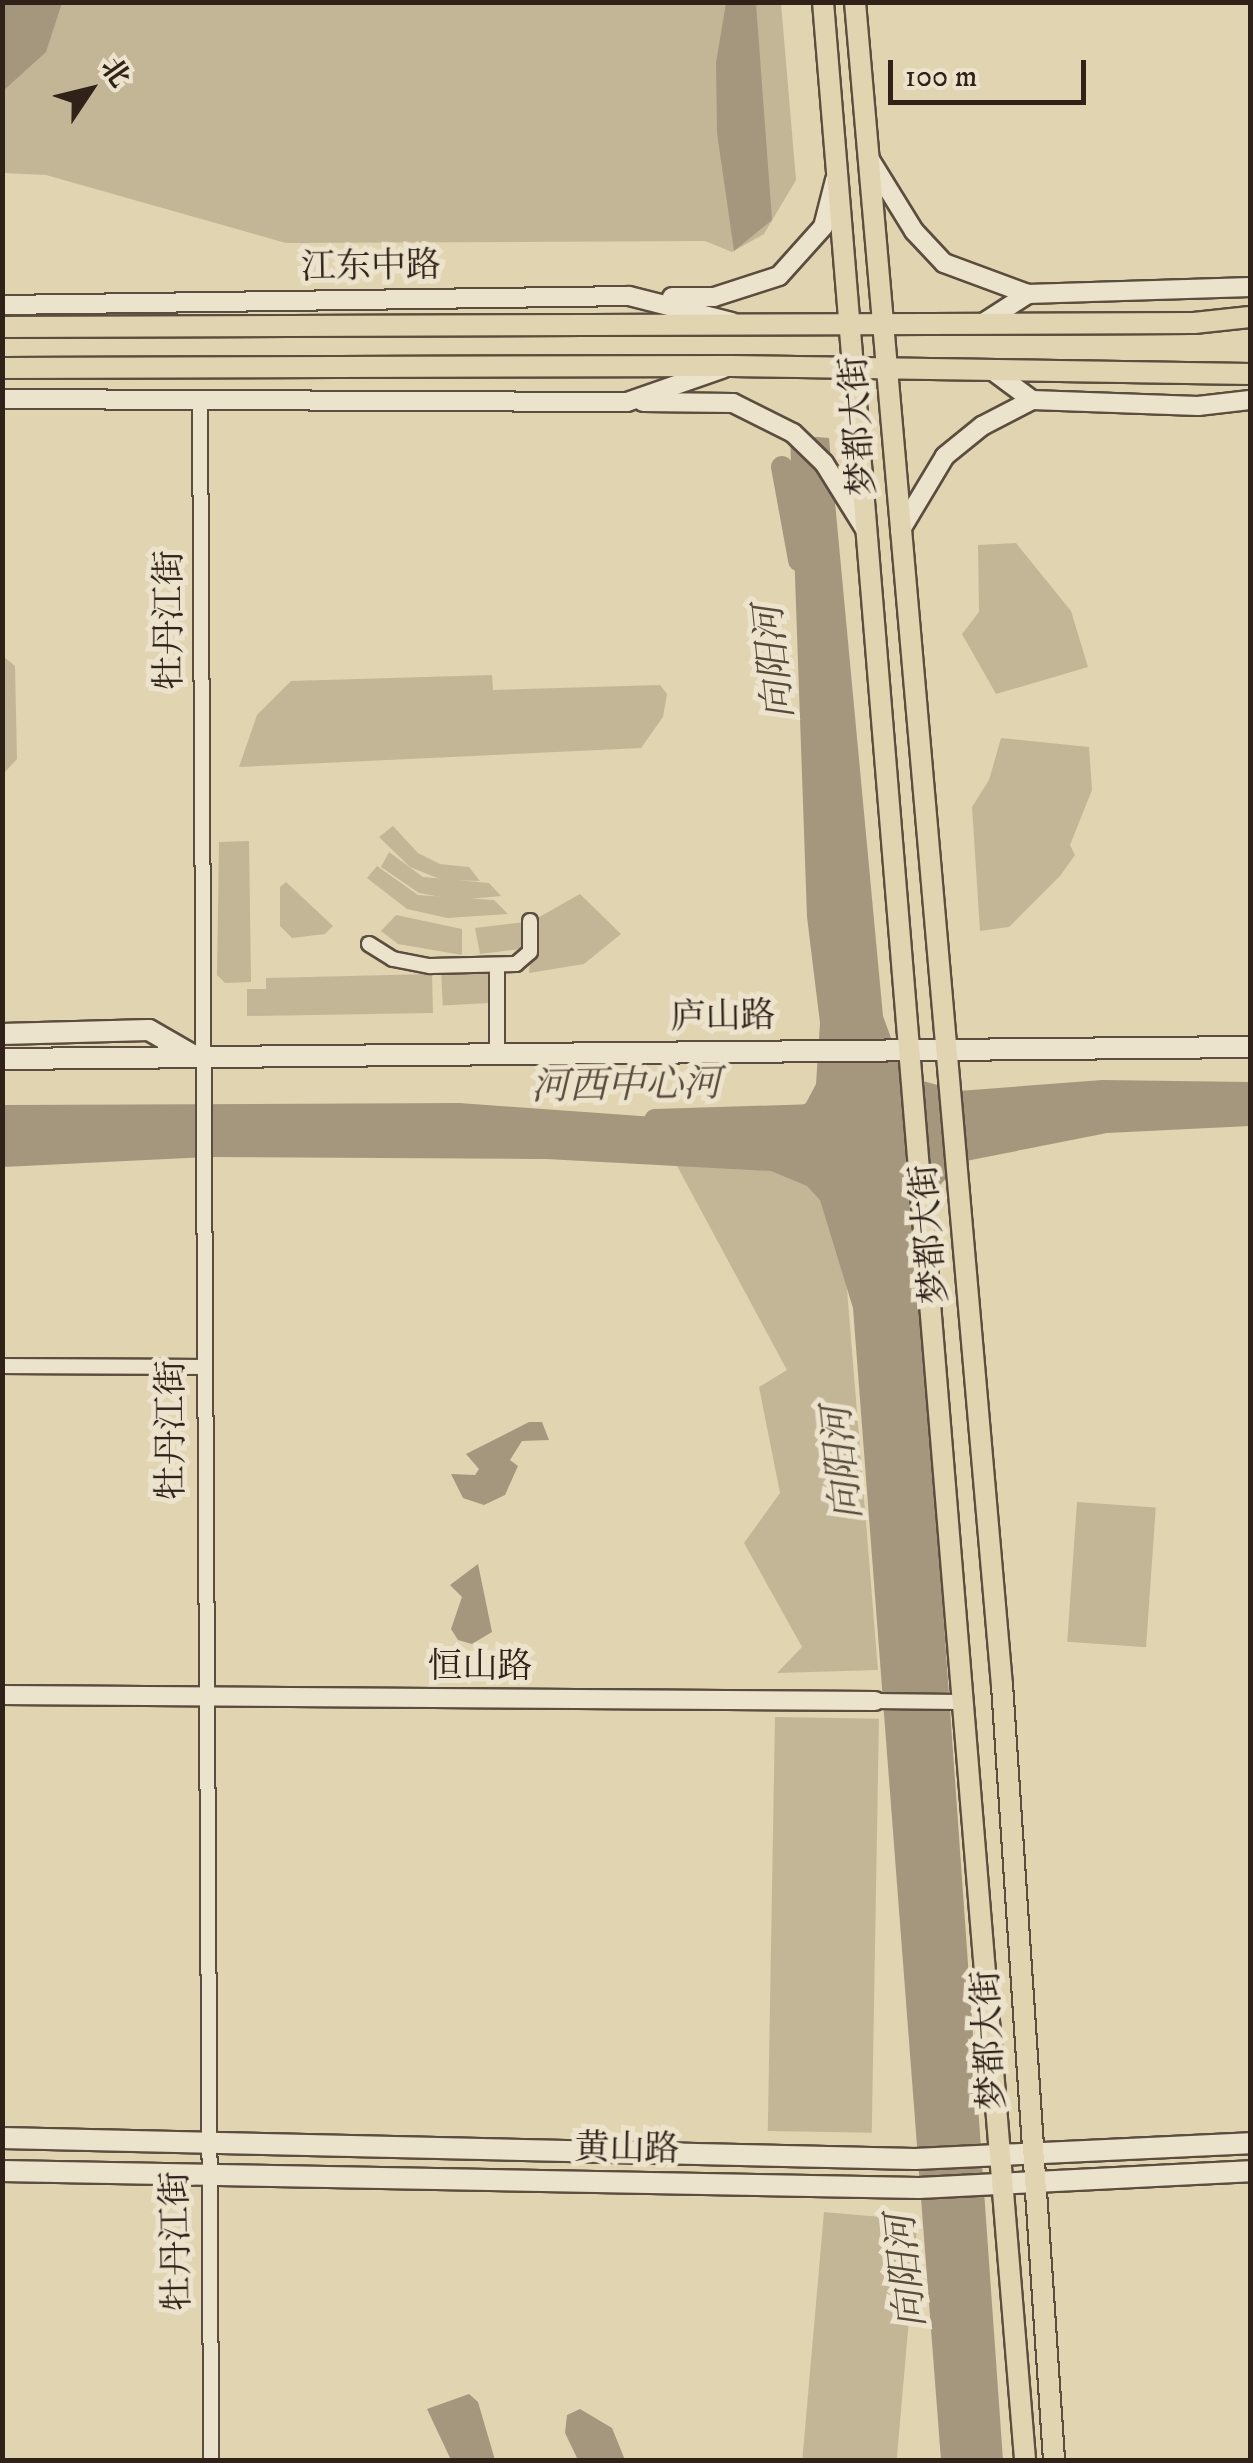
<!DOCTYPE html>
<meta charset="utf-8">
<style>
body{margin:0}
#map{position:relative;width:1253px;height:2463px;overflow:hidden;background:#e1d4b1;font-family:"IM FELL DW Pica","Noto Serif SC",serif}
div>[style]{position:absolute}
.green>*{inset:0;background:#c3b697;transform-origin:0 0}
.water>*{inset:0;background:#a5977d}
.river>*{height:22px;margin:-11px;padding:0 11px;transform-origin:11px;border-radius:11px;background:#a5977d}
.roads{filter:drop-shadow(2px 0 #5c4e3f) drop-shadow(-2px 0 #5c4e3f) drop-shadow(0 2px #5c4e3f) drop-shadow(0 -2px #5c4e3f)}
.minor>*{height:14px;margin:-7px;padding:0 7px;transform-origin:7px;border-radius:7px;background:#ece3cc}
.tertiary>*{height:18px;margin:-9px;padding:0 9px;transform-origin:9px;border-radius:9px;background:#ece3cc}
.secondary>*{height:20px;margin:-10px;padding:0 10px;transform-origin:10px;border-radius:10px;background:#ece3cc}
.primary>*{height:20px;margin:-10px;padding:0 10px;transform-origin:10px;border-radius:10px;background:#e1d4b1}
span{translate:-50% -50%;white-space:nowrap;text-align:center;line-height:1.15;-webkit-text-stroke:10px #ece3cc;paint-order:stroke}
.street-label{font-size:35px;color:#302219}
.water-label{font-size:38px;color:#594b3c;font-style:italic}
.frame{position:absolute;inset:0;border:5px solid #302219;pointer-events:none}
.north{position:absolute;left:40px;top:40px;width:100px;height:100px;-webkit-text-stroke:8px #ece3cc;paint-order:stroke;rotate:55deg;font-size:28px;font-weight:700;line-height:40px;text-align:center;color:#302219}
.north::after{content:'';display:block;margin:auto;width:35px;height:45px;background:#302219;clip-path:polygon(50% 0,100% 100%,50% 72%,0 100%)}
.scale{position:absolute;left:888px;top:60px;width:198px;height:45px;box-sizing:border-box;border:5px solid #302219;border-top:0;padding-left:12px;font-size:30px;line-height:35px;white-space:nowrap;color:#302219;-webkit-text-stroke:8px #ece3cc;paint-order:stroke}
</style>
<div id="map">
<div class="green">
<div style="clip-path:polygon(3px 3px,781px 3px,796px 180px,764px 234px,732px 252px,705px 241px,286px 243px,46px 175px,3px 173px)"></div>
<div style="clip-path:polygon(1016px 543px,1071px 611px,1088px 667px,996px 694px,962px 634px,979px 612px,978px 545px)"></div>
<div style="clip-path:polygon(3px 656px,15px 666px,17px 759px,5px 772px)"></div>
<div style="clip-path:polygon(492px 675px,493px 690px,660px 685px,667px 694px,663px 717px,641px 748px,239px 767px,257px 715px,291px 681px)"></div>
<div style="clip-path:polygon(1001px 738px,1089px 747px,1092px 790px,1070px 845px,1075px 855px,1060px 876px,1009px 927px,980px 931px,972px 807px,989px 780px)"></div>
<div style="clip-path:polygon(393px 826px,418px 853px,440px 864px,469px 867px,480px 881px,442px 880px,410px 867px,379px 837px)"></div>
<div style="clip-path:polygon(249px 841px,251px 982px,225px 983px,217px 975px,219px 842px)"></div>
<div style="clip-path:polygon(389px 852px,423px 877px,489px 883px,501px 896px,458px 900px,419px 893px,381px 867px)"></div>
<div style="clip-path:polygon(377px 866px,418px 895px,494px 900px,508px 914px,447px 918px,407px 909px,367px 878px)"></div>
<div style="clip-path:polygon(286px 882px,333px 926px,325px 934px,292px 938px,280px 926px,280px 887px)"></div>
<div style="clip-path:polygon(580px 894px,621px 934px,584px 964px,529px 973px,534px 920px)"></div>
<div style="clip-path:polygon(396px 915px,462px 929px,462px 955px,398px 944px,381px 931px)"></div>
<div style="clip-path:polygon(525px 922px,521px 949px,480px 954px,475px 928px)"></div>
<div style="left:488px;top:970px;width:33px;height:47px;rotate:87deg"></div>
<div style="clip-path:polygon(432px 974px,433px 1013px,247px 1016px,247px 989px,266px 989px,266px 978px)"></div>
<div style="clip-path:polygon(805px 1150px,838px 1179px,878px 1670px,777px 1673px,802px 1647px,744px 1543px,780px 1493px,759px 1387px,787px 1370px,677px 1166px)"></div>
<div style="left:1077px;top:1502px;width:79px;height:140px;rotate:4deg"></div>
<div style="left:775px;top:1717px;width:104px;height:414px;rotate:1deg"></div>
<div style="left:824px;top:2212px;width:94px;height:249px;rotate:5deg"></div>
</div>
<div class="water">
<div style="clip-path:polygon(3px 2px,62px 3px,46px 52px,3px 91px)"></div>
<div style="clip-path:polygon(726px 3px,756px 3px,772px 220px,734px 251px,717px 133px,716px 63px)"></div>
<div style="clip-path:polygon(790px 435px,829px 438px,883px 1016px,905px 1076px,959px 1091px,1102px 1080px,1250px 1082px,1250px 1126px,1107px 1133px,961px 1162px,931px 1195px,917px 1241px,1003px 2460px,941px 2460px,853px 1308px,820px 1200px,807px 1186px,771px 1171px,546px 1159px,208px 1157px,3px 1167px,2px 1105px,459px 1103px,752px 1124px,782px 1119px,806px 1103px,816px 1084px,820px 1023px,807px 917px)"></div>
<div style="clip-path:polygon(529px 1422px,542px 1422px,549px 1440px,522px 1441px,510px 1460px,518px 1466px,505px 1495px,484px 1505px,463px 1498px,451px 1474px,475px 1475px,479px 1469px,466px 1454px)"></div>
<div style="clip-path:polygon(478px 1564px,492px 1632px,472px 1644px,458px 1640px,451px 1629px,462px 1597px,450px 1585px)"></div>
<div style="clip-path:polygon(469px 2394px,478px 2402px,495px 2460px,451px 2460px,427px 2409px)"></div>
<div style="clip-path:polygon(580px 2409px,612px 2428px,625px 2460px,578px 2460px,565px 2433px,567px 2415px)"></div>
</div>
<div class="river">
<div style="left:782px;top:467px;width:95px;rotate:79.6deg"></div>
<div style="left:655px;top:1120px;width:162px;rotate:-1.8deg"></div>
</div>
<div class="roads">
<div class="minor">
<div style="left:200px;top:400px;width:2060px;rotate:89.69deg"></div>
<div style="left:369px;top:944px;width:28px;rotate:32deg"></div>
<div style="left:393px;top:959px;width:38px;rotate:11deg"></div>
<div style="left:430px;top:966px;width:86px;rotate:-1.3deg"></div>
<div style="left:516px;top:964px;width:18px;rotate:-41deg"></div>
<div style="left:530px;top:952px;width:31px;rotate:-90deg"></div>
<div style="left:497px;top:965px;width:89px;rotate:90deg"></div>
<div style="left:2px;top:1366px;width:200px;rotate:0.3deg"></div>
<div style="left:875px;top:1701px;width:83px;rotate:0.7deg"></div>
</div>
<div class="tertiary">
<div style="left:869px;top:158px;width:86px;rotate:58.3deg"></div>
<div style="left:914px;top:231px;width:44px;rotate:46.8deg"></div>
<div style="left:944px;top:263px;width:90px;rotate:20.3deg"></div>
<div style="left:672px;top:297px;width:42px"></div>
<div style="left:714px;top:297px;width:68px;rotate:-17.9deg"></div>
<div style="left:779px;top:276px;width:66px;rotate:-48.1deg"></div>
<div style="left:823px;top:227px;width:49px;rotate:-75.7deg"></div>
<div style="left:2px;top:305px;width:627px;rotate:-0.82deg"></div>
<div style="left:629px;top:296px;width:106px;rotate:14.2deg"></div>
<div style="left:983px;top:323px;width:54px;rotate:-32.8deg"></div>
<div style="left:1028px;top:294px;width:222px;rotate:-1.8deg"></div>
<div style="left:993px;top:371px;width:49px;rotate:36.6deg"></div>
<div style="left:1032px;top:400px;width:166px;rotate:2.1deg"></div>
<div style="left:1198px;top:406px;width:52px;rotate:-6.6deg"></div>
<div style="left:2px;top:399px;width:625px;rotate:0.28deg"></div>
<div style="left:627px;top:402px;width:101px;rotate:-19.2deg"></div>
<div style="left:643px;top:402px;width:90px;rotate:0.6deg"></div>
<div style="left:733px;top:403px;width:67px;rotate:26.6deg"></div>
<div style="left:793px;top:433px;width:43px;rotate:44.1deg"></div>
<div style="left:824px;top:463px;width:78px;rotate:58.2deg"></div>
<div style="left:900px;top:531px;width:87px;rotate:-59deg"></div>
<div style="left:945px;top:456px;width:48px;rotate:-39deg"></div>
<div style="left:982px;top:426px;width:56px;rotate:-27.5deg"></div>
<div style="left:2px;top:1695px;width:873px;rotate:0.39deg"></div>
</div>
<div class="secondary">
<div style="left:2px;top:1034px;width:147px;rotate:-1.6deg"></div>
<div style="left:149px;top:1030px;width:54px;rotate:29.9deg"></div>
<div style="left:2px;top:1059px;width:1248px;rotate:-0.55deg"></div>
<div style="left:2px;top:2138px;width:913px;rotate:1.32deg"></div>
<div style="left:915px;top:2159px;width:335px;rotate:-2.7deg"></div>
<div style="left:2px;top:2171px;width:917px;rotate:1.06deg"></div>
<div style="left:919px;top:2188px;width:331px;rotate:-2.9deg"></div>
</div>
<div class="primary">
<div style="left:823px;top:2px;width:2466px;rotate:85.3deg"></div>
<div style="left:855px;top:2px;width:1689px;rotate:85.01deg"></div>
<div style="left:1002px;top:1685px;width:777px;rotate:86.16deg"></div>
<div style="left:2px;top:327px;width:1192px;rotate:-0.19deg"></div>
<div style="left:1194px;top:323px;width:56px;rotate:-6.1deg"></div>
<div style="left:2px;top:368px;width:729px;rotate:-0.16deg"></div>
<div style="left:731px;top:366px;width:519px;rotate:0.88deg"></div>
</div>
</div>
<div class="street-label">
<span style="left:371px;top:267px;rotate:-1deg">江东中路</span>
<span style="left:859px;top:426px;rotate:-94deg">梦都大街</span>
<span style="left:170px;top:620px;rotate:-90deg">牡丹江街</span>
<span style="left:723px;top:1017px;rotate:-1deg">庐山路</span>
<span style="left:930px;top:1234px;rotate:-95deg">梦都大街</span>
<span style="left:172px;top:1430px;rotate:-90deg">牡丹江街</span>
<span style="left:480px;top:1667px">恒山路</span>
<span style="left:990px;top:2040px;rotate:-93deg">梦都大街</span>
<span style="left:627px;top:2149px;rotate:1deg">黄山路</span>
<span style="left:177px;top:2241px;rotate:-91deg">牡丹江街</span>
</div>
<div class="water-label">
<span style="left:776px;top:662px;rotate:-96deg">向阳河</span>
<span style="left:626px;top:1087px;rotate:-1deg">河西中心河</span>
<span style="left:844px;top:1463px;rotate:-96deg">向阳河</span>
<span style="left:908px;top:2271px;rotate:-96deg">向阳河</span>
</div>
<div class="frame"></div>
<div class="north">北</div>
<div class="scale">100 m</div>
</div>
